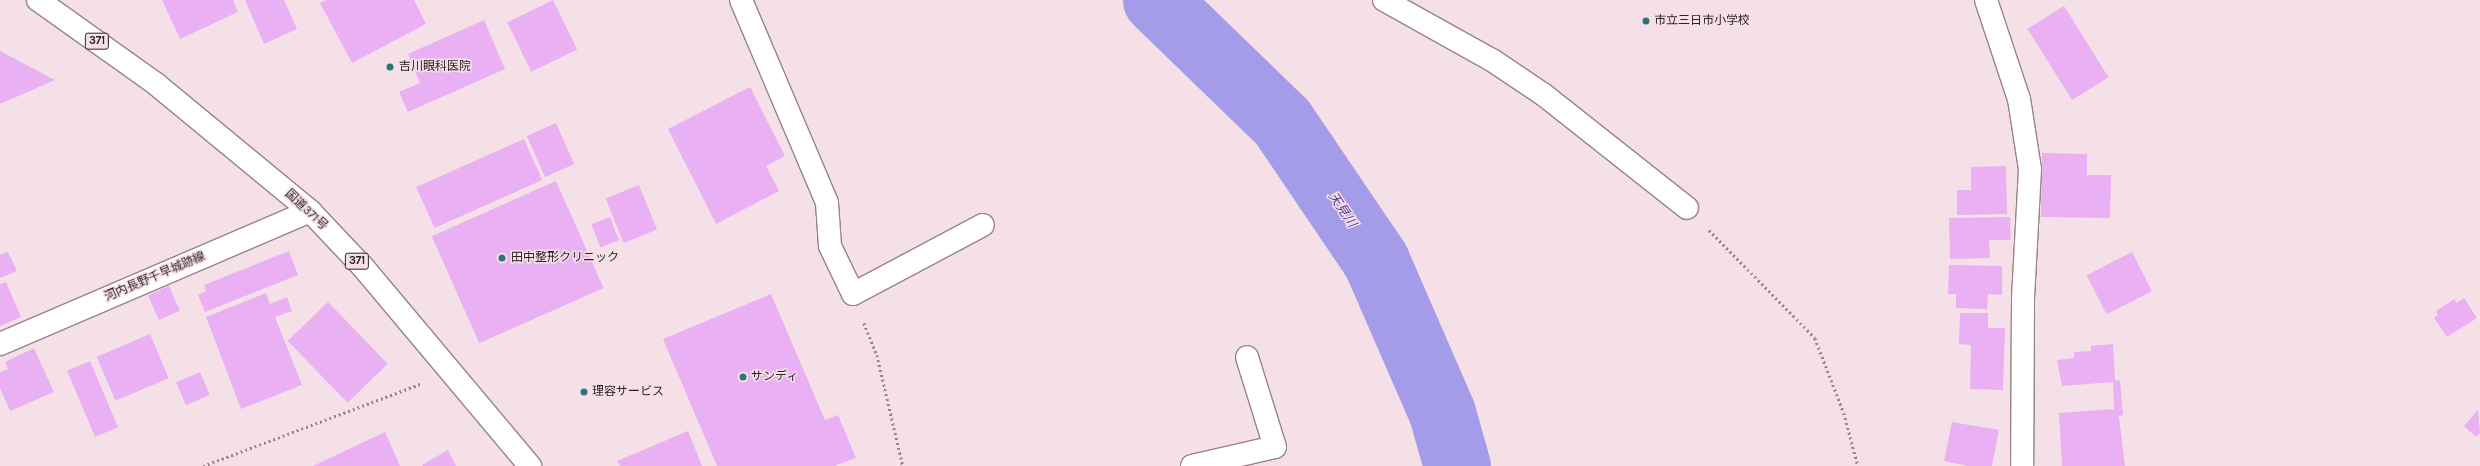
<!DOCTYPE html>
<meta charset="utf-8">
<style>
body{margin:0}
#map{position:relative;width:2480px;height:466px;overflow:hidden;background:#f6e0e8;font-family:Karla,"Noto Sans JP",sans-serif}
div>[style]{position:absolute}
.river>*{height:67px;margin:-33.5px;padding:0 33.5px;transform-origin:33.5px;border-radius:33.5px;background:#a59ce9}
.building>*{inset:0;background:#e9b0f4;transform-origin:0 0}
.path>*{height:2.5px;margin-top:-1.25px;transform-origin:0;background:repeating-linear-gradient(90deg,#96868c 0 2px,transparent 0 5px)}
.roads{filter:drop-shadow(1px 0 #97838a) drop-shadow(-1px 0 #97838a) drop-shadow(0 1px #97838a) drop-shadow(0 -1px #97838a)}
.minor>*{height:22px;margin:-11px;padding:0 11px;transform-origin:11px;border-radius:11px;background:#fff}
.secondary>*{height:22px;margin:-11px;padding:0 11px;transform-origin:11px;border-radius:11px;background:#fff}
.trunk>*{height:22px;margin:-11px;padding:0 11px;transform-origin:11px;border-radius:11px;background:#fff}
.dots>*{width:11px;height:11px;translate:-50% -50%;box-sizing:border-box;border:2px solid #f6e0e8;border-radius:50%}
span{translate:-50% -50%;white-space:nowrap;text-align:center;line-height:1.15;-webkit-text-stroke:3px #f6e0e8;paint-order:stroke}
.shield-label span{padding:1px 3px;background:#f6e0e8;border:1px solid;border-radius:3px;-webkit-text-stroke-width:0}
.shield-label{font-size:11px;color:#2c2327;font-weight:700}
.poi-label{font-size:12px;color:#2c2327}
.left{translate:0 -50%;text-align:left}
.street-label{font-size:12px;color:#2c2327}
.water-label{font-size:13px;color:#523f99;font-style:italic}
</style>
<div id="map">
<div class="river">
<div style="left:1156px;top:0;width:175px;rotate:44.1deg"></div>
<div style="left:1282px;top:122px;width:168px;rotate:55.9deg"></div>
<div style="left:1376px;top:261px;width:166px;rotate:66.5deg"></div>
<div style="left:1442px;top:413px;width:55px;rotate:74.2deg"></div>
</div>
<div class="building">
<div style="clip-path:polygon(162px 0,233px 0,238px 12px,180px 39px)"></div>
<div style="clip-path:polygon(245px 0,284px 0,297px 29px,264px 44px)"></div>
<div style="clip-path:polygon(327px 0,414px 0,426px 24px,352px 63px,320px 3px)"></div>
<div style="left:553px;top:0;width:55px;height:51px;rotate:64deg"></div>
<div style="left:2064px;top:6px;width:84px;height:43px;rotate:58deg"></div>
<div style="clip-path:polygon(484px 20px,505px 69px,408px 112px,399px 92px,420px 83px,408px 54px)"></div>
<div style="clip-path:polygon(0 51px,55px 80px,0 104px)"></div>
<div style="clip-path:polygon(750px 87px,785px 156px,766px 166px,779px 191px,716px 224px,668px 129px)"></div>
<div style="left:556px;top:123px;width:45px;height:32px;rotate:66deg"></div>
<div style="left:524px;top:139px;width:45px;height:118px;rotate:66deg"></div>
<div style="clip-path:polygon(2042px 153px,2087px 154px,2087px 175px,2111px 175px,2110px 218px,2041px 217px)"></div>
<div style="clip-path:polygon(2006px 166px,2007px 214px,1957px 215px,1957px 190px,1971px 190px,1971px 167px)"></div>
<div style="left:556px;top:181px;width:117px;height:136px;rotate:66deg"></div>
<div style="left:639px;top:185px;width:48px;height:36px;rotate:68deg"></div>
<div style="left:610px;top:217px;width:25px;height:20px;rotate:69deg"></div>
<div style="clip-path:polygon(2010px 217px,2011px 240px,1989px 240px,1990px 258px,1950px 259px,1949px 218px)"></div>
<div style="clip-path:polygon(289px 251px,298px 275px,205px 312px,198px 295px,206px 291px,204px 285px)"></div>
<div style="clip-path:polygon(8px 252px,17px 271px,0 278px,0 255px)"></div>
<div style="left:2132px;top:252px;width:44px;height:51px;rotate:63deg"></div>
<div style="clip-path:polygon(1949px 265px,2002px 266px,2002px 295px,1988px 294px,1987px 309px,1956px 308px,1956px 294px,1948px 294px)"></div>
<div style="clip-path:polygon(6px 282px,21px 317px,0 326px,0 284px)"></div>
<div style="left:169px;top:286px;width:27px;height:23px;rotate:66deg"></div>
<div style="clip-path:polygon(266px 293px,270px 304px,287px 297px,292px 311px,275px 317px,302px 385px,241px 409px,206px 317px)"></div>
<div style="clip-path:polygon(771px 294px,825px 420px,838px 415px,856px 458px,834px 466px,717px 466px,663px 339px)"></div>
<div style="clip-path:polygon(2464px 298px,2477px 318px,2447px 337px,2434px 318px,2438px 315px,2436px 311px,2454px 299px,2457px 303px)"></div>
<div style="left:328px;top:302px;width:86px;height:56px;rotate:46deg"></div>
<div style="clip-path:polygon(1960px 313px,1988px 313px,1988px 328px,2005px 328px,2003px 390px,1970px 389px,1971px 345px,1959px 344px)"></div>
<div style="left:150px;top:334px;width:48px;height:58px;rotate:67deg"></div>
<div style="clip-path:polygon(2113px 344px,2115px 380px,2120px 381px,2123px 415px,2119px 416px,2125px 466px,2062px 466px,2059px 413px,2114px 409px,2113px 382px,2062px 386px,2057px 360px,2074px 358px,2074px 352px,2091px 351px,2091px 346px)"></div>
<div style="clip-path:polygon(34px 348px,54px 392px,10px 411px,0 388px,0 372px,8px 369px,5px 362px)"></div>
<div style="left:90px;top:361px;width:72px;height:25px;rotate:67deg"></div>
<div style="left:200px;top:372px;width:25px;height:26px;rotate:67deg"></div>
<div style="clip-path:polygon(2478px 410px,2480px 433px,2476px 437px,2464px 426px)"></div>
<div style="clip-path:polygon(1952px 422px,1999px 430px,1992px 466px,1968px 466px,1944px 461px)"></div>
<div style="clip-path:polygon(688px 431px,702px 466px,620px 466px,617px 461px)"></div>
<div style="clip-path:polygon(385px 432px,400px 466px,313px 466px)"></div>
<div style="clip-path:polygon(448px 450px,456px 466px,423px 466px,422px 465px)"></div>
</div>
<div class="path">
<div style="left:1709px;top:230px;width:151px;rotate:45.5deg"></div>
<div style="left:1815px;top:338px;width:80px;rotate:68.9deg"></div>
<div style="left:1844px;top:413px;width:55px;rotate:75.2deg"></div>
<div style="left:864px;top:323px;width:35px;rotate:68deg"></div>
<div style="left:877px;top:355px;width:114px;rotate:76.8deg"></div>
<div style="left:203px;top:466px;width:232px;rotate:-20.7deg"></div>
</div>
<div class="roads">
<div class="minor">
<div style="left:741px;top:0;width:220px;rotate:67deg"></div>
<div style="left:827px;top:203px;width:43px;rotate:86deg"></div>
<div style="left:830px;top:246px;width:53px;rotate:64.4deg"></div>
<div style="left:853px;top:294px;width:147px;rotate:-28deg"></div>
<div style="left:1384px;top:0;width:124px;rotate:29.1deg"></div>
<div style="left:1492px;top:60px;width:63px;rotate:33.9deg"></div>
<div style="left:1544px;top:95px;width:182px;rotate:38.3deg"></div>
<div style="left:1986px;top:0;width:104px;rotate:71.6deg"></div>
<div style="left:2019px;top:99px;width:71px;rotate:81.1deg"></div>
<div style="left:2030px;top:169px;width:130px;rotate:93.1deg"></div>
<div style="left:2023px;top:299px;width:167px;rotate:90.3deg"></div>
<div style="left:1192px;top:466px;width:85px;rotate:-12.9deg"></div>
<div style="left:1275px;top:447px;width:94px;rotate:-107.3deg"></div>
</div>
<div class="secondary">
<div style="left:0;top:344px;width:337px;rotate:-23.2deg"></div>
</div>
<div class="trunk">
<div style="left:38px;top:0;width:145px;rotate:35.4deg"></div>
<div style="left:156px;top:84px;width:200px;rotate:39.5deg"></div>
<div style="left:310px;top:211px;width:77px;rotate:46.6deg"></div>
<div style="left:363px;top:267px;width:260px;rotate:50deg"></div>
</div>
</div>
<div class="dots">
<div style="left:1646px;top:21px;background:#2c7574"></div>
<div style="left:390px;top:67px;background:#2c7574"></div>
<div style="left:502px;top:258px;background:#2c7574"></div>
<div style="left:743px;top:377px;background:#2c7574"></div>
<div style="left:584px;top:392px;background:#2c7574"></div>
</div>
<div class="shield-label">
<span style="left:97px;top:41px">371</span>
<span style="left:357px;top:261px">371</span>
</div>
<div class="poi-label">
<span class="left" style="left:1654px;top:21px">市立三日市小学校</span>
<span class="left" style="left:399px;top:67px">吉川眼科医院</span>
<span class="left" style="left:511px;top:258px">田中整形クリニック</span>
<span class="left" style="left:751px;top:377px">サンディ</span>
<span class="left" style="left:592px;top:392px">理容サービス</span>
</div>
<div class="street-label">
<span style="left:306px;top:210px;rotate:43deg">国道371号</span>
<span style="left:155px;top:277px;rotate:-23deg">河内長野千早城跡線</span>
</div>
<div class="water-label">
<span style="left:1342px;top:210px;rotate:56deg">天見川</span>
</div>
</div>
